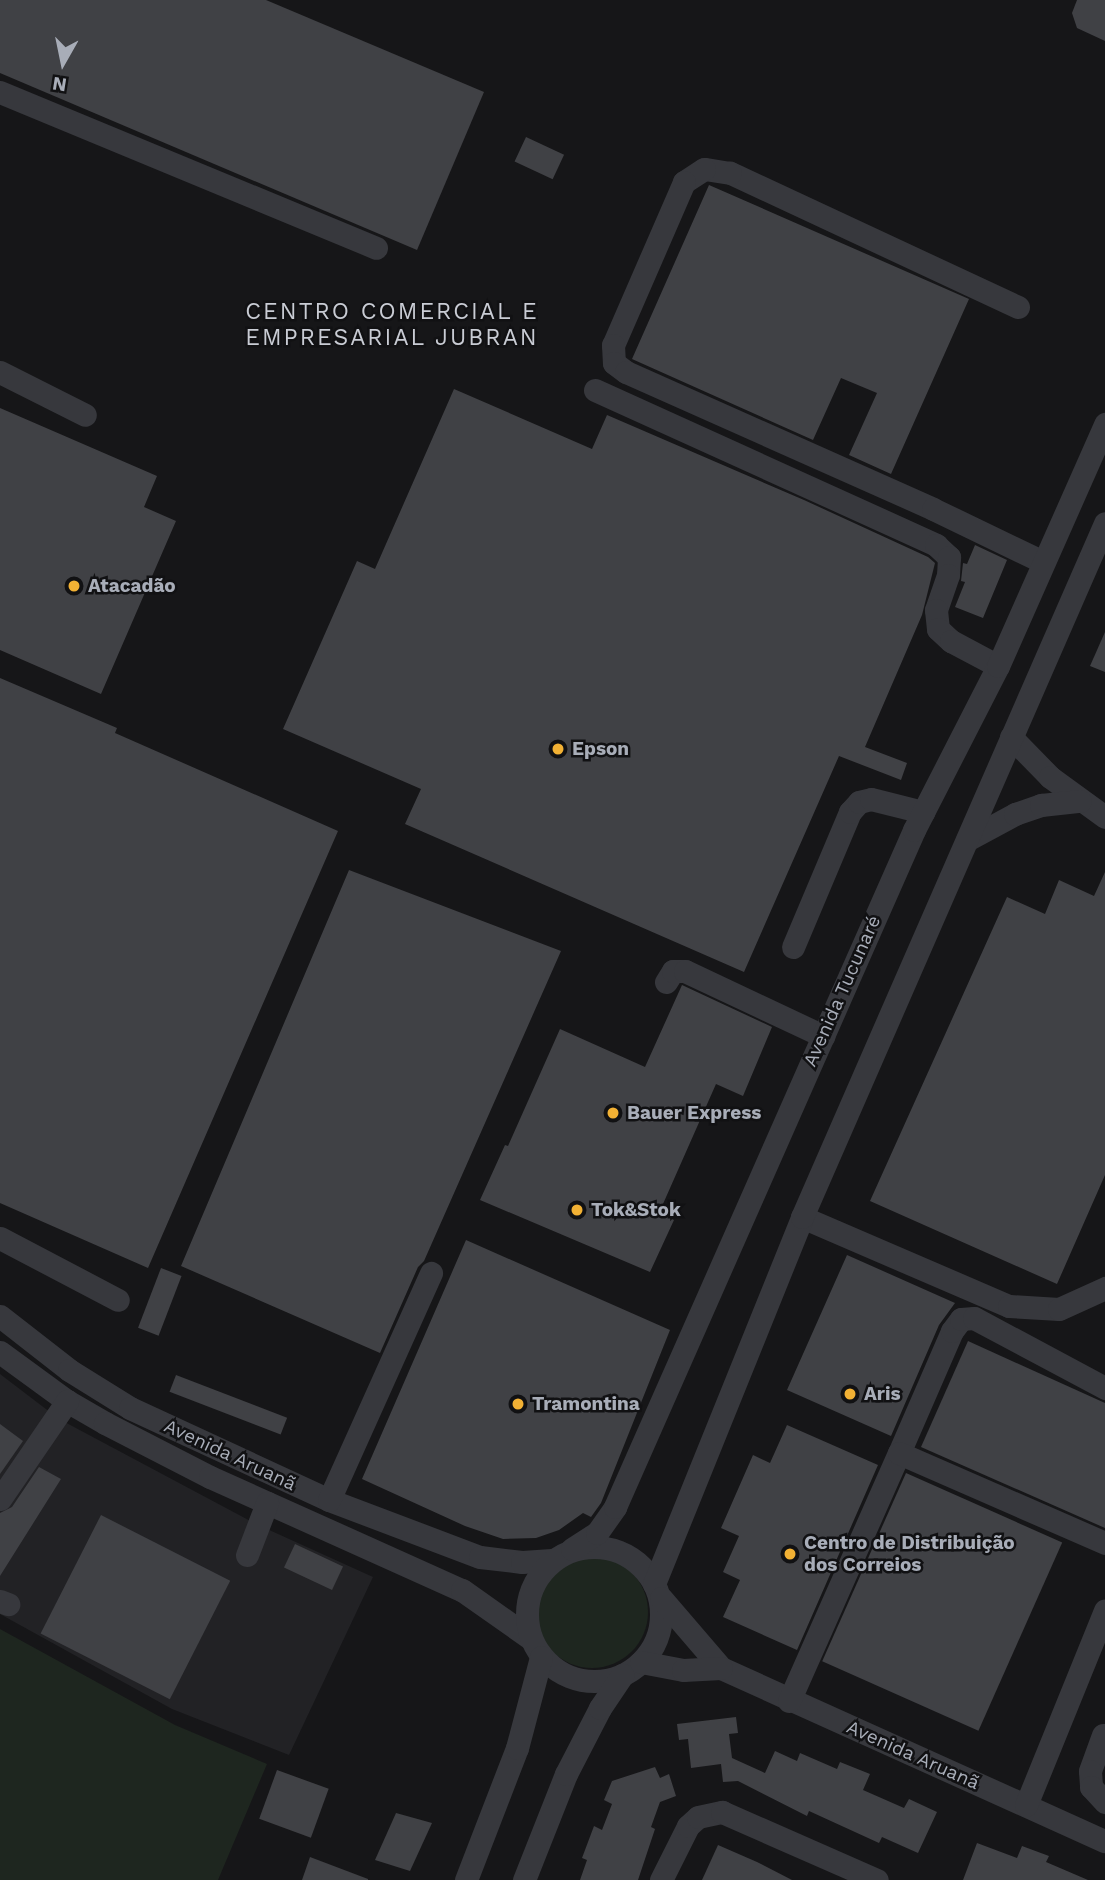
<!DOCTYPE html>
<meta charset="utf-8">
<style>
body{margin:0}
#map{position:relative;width:1105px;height:1880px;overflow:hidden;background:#161618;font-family:"Work Sans",sans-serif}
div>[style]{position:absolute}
.built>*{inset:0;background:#222225}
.green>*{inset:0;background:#1e261f}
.round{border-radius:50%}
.building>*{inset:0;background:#404145;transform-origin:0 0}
.minor>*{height:23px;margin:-11.5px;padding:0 11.5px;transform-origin:11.5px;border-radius:11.5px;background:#37383d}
.minor>.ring{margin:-11.5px;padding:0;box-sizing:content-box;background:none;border:23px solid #37383d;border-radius:50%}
.dots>*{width:19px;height:19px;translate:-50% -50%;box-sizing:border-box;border:4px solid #111113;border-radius:50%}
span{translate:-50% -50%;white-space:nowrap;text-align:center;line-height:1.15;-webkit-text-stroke:5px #111113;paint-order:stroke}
.poi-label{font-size:19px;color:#a8adb8;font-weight:700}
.left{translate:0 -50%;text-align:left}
.street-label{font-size:19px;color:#a8adb8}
.quarter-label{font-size:23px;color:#c9ccd4;letter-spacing:2px}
.north{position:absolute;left:28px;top:28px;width:70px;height:70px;-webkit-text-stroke:5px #111113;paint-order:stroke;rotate:189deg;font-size:19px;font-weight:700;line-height:28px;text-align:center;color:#a8adb8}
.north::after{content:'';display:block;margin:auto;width:24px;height:32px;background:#a8adb8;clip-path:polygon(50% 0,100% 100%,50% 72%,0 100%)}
</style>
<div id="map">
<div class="built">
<div style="clip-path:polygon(0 1374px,59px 1419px,256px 1524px,373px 1577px,289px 1755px,172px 1709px,0 1614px)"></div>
</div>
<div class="green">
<div class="round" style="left:536px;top:1556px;width:112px;height:112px"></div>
<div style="clip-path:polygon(0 1629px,175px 1725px,267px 1764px,218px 1880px,0 1880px)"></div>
</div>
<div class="building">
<div style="clip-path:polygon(0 0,266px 0,484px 92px,417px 250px,0 73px)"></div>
<div style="clip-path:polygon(1077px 0,1105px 0,1105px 41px,1077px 28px,1072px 13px)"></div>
<div style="left:526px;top:137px;width:42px;height:27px;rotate:25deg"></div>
<div style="clip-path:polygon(709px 185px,969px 299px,891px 474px,849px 455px,877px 393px,841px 378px,813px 440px,632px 359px)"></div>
<div style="clip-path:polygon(454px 389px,592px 449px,607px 415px,804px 500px,928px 557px,935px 563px,922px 615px,865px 747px,907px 763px,901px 780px,839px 756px,744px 972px,405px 824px,421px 789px,283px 729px,357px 561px,375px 569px)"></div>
<div style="clip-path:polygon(0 408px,157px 476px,144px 507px,176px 521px,101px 694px,0 650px)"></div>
<div style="clip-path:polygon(975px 545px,1007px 560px,983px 618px,955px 607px,965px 582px,961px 581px,963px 563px,967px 564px)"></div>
<div style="clip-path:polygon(1105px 632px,1105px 672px,1090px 666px)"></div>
<div style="clip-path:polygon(0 678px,117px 728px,115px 733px,338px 831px,148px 1268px,0 1203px)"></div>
<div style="clip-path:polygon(349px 870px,561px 951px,424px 1261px,418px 1267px,380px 1353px,181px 1266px)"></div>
<div style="clip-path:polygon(1105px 872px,1105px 1175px,1057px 1284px,870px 1201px,1007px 897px,1045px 914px,1059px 880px,1094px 896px)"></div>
<div style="clip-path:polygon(682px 985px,772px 1027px,743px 1096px,716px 1084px,659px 1213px,674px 1220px,650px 1272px,480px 1200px,505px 1145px,508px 1146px,560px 1029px,645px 1067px)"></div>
<div style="clip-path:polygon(466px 1240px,670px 1330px,601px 1503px,591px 1517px,583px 1513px,559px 1530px,536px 1538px,503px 1539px,465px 1526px,362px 1479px)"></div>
<div style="clip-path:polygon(847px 1255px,955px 1303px,939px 1325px,891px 1436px,787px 1390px)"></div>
<div style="left:161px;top:1268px;width:22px;height:64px;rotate:21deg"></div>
<div style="clip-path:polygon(968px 1341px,1105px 1403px,1105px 1528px,921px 1447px)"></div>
<div style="left:176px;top:1375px;width:119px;height:18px;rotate:21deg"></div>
<div style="clip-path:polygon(0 1424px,23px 1441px,0 1474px)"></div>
<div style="clip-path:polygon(787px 1425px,878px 1465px,797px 1650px,723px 1617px,740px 1580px,723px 1572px,739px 1536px,721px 1528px,753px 1455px,770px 1463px)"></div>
<div style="clip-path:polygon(39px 1467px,61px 1479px,0 1576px,0 1513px,12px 1507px)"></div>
<div style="left:906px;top:1473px;width:171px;height:206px;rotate:24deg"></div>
<div style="left:101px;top:1515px;width:145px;height:133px;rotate:27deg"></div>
<div style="left:295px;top:1544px;width:53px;height:26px;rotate:25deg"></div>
<div style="clip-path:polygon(736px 1717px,738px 1733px,729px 1734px,732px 1758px,765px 1773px,775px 1751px,797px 1761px,800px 1753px,837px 1769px,840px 1762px,870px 1774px,863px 1790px,904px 1808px,909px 1799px,937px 1812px,918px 1853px,882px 1837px,879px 1843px,809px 1811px,807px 1816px,738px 1781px,723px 1782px,721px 1764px,691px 1768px,688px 1739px,679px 1740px,677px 1724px)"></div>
<div style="clip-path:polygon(655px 1767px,660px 1778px,669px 1774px,676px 1796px,660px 1802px,651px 1827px,655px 1829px,638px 1880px,580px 1880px,587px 1860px,582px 1858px,594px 1826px,602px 1830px,612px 1804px,604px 1800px,612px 1781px)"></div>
<div style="left:277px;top:1770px;width:55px;height:52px;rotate:20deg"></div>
<div style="clip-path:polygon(396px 1813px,432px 1823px,410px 1871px,375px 1860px)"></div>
<div style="clip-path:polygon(977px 1843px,1017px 1858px,1022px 1846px,1049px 1856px,1046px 1862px,1088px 1880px,963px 1880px)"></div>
<div style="clip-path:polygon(718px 1845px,757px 1862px,792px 1880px,702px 1880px)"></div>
<div style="clip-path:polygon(310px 1857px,368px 1879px,368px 1880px,302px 1880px)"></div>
</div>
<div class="minor">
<div style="left:0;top:92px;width:407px;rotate:22.5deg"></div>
<div style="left:1018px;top:307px;width:318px;rotate:-155deg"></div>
<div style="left:730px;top:173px;width:26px;rotate:-171deg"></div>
<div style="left:704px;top:169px;width:24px;rotate:147deg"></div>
<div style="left:684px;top:182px;width:178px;rotate:113.5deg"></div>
<div style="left:613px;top:345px;width:18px;rotate:87deg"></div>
<div style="left:614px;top:363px;width:15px;rotate:37deg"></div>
<div style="left:626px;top:372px;width:336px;rotate:24deg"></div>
<div style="left:933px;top:509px;width:122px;rotate:25.7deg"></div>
<div style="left:0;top:372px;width:95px;rotate:26.8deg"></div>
<div style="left:595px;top:390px;width:375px;rotate:24.4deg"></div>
<div style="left:936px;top:545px;width:18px;rotate:43deg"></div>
<div style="left:949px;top:557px;width:18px;rotate:93deg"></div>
<div style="left:948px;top:575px;width:37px;rotate:109deg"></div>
<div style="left:936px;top:610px;width:19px;rotate:84deg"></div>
<div style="left:938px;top:629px;width:18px;rotate:43deg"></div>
<div style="left:951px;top:641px;width:53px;rotate:28deg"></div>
<div style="left:1011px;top:737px;width:56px;rotate:45.7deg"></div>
<div style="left:1050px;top:777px;width:68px;rotate:36deg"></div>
<div style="left:967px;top:840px;width:55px;rotate:-28.4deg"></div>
<div style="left:1015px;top:814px;width:28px;rotate:-19deg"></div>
<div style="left:1041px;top:805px;width:39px;rotate:-6deg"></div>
<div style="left:793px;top:947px;width:147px;rotate:-67.1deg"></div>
<div style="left:850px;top:812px;width:13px;rotate:-48deg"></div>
<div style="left:859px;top:802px;width:12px;rotate:-14deg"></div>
<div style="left:871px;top:799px;width:54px;rotate:14deg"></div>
<div style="left:666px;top:982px;width:13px;rotate:-58deg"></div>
<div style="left:673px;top:971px;width:12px"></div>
<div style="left:685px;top:971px;width:153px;rotate:25.2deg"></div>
<div style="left:802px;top:1217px;width:225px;rotate:23.3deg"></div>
<div style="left:1009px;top:1306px;width:50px;rotate:3.4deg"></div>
<div style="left:1059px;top:1309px;width:51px;rotate:-24.5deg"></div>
<div style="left:0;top:1238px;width:133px;rotate:27.7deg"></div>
<div style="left:0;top:1316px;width:88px;rotate:38deg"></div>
<div style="left:69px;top:1370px;width:72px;rotate:31.9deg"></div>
<div style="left:130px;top:1408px;width:219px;rotate:24.8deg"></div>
<div style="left:329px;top:1500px;width:161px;rotate:20.7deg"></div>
<div style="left:480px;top:1557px;width:42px;rotate:6.8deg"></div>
<div style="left:522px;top:1562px;width:30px;rotate:-4deg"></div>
<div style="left:0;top:1352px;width:83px;rotate:36.2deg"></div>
<div style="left:67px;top:1401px;width:44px;rotate:30.1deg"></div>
<div style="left:105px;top:1423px;width:118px;rotate:27.2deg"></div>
<div style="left:210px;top:1477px;width:276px;rotate:24.2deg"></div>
<div style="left:462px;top:1590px;width:83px;rotate:35.2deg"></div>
<div style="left:899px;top:1453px;width:133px;rotate:-66.5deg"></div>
<div style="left:952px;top:1331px;width:15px;rotate:-53deg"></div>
<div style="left:961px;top:1319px;width:13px;rotate:-4deg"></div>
<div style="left:974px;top:1318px;width:149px;rotate:28.1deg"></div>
<div style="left:0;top:1499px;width:119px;rotate:-55.6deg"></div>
<div style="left:329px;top:1500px;width:249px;rotate:-65.8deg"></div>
<div class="ring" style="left:527px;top:1547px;width:111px;height:111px"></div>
<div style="left:572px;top:1549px;width:30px;rotate:-33deg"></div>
<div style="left:597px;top:1533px;width:32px;rotate:-55deg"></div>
<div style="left:615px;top:1507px;width:740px;rotate:-66.17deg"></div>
<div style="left:914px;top:830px;width:184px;rotate:-62.9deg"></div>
<div style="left:998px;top:666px;width:265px;rotate:-66.1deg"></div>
<div style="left:247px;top:1555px;width:56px;rotate:-69deg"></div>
<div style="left:654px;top:1584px;width:396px;rotate:-68deg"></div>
<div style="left:802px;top:1217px;width:757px;rotate:-66.41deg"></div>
<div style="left:661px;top:1598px;width:92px;rotate:49.4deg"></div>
<div style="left:721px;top:1668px;width:421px;rotate:24.3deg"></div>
<div style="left:0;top:1601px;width:9px;rotate:21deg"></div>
<div style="left:641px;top:1662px;width:43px;rotate:10.8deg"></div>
<div style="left:683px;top:1670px;width:38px;rotate:-3deg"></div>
<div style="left:789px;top:1701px;width:271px;rotate:-66.1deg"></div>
<div style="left:899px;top:1453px;width:225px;rotate:23.6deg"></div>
<div style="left:1103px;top:1735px;width:38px;rotate:110deg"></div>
<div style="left:1090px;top:1771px;width:16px;rotate:86deg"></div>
<div style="left:1091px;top:1787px;width:21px;rotate:47deg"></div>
<div style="left:1026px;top:1805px;width:210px;rotate:-67.9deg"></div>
<div style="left:466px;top:1880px;width:142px;rotate:-68.9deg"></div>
<div style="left:517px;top:1748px;width:94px;rotate:-75.2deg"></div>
<div style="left:524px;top:1880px;width:114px;rotate:-68.4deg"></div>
<div style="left:566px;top:1774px;width:74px;rotate:-62.7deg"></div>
<div style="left:600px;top:1708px;width:40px;rotate:-56deg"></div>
<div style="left:661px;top:1880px;width:60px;rotate:-63.4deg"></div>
<div style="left:688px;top:1826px;width:13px;rotate:-42deg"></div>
<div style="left:698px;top:1817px;width:25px;rotate:-12deg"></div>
<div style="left:722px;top:1812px;width:169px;rotate:23.7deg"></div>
</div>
<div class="dots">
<div style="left:74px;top:586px;background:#f2b134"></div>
<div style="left:558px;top:749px;background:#f2b134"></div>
<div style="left:613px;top:1113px;background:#f2b134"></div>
<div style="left:577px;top:1210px;background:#f2b134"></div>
<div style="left:850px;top:1394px;background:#f2b134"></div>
<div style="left:518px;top:1404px;background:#f2b134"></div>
<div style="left:790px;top:1554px;background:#f2b134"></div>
</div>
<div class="poi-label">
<span class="left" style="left:88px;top:586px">Atacadão</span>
<span class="left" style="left:572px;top:749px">Epson</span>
<span class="left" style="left:627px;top:1113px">Bauer Express</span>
<span class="left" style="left:591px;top:1210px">Tok&amp;Stok</span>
<span class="left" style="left:864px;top:1394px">Aris</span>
<span class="left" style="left:532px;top:1404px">Tramontina</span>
<span class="left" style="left:804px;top:1554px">Centro de Distribuição<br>dos Correios</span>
</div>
<div class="street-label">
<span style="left:842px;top:991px;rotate:-66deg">Avenida Tucunaré</span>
<span style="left:230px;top:1455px;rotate:25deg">Avenida Aruanã</span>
<span style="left:913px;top:1755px;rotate:24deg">Avenida Aruanã</span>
</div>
<div class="quarter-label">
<span style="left:392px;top:325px">CENTRO COMERCIAL E<br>EMPRESARIAL JUBRAN</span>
</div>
<div class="north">N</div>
</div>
